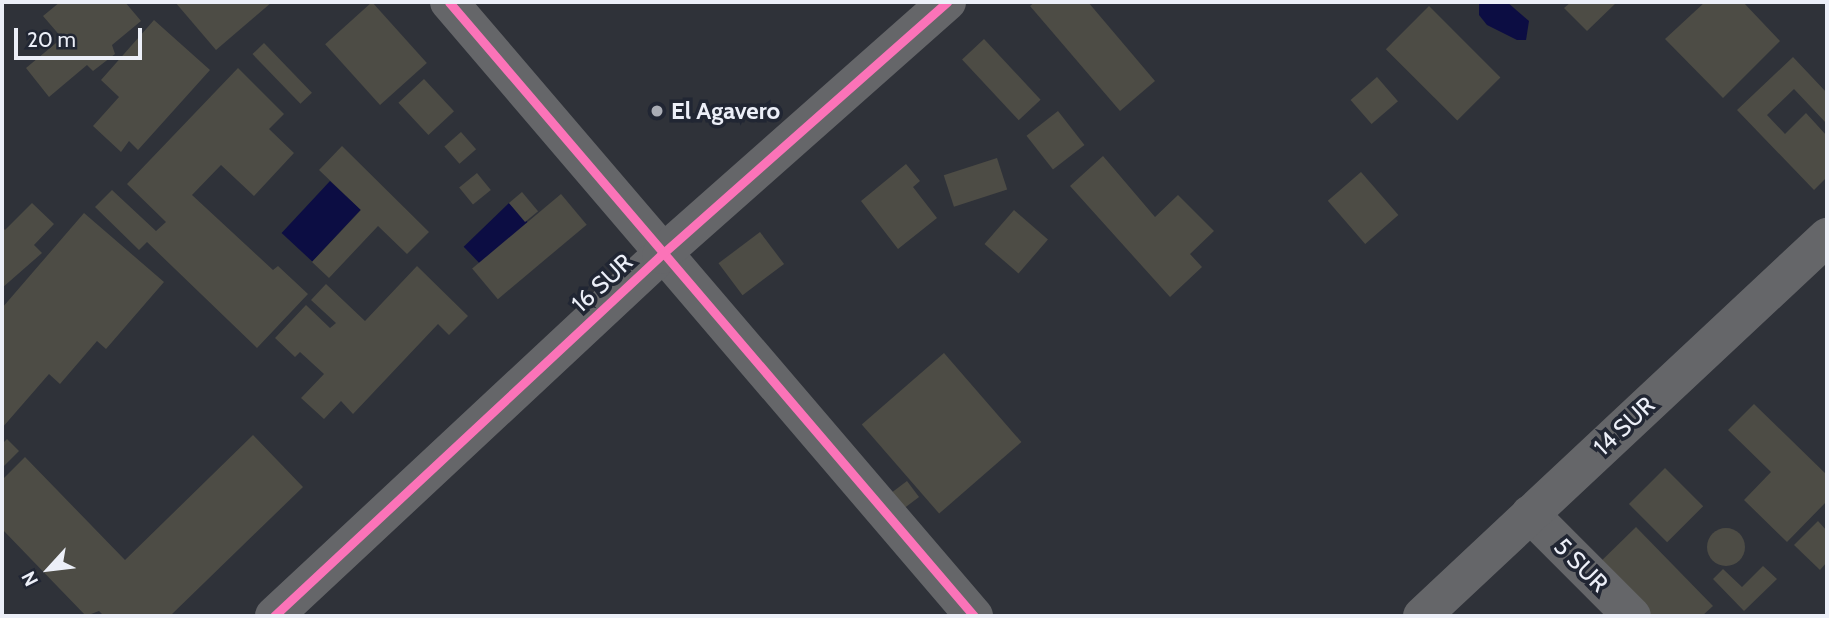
<!DOCTYPE html>
<style>
body{margin:0}
#map{position:relative;width:1829px;height:618px;overflow:hidden;background:#2f3239;font-family:Cabin,sans-serif}
div>[style]{position:absolute}
.water>*{inset:0;background:#0c0d43;transform-origin:0 0}
.building>*{inset:0;background:#4d4c45;transform-origin:0 0}
.round{border-radius:50%}
.minor>*{height:38px;margin:-19px;padding:0 19px;transform-origin:19px;border-radius:19px;background:#656669}
.cycleway>*{height:9px;margin:-4.5px;padding:0 4.5px;transform-origin:4.5px;border-radius:4.5px;background:#fb73b8}
.dots>*{width:19px;height:19px;translate:-50% -50%;box-sizing:border-box;border:4px solid #212633;border-radius:50%}
span{translate:-50% -50%;white-space:nowrap;text-align:center;line-height:1.15;-webkit-text-stroke:7px #212633;paint-order:stroke}
.poi-label{font-size:24px;color:#eceff8;font-weight:700}
.left{translate:0 -50%;text-align:left}
.street-label{font-size:24px;color:#eceff8}
.frame{position:absolute;inset:0;border:4px solid #eceff8;pointer-events:none}
.north{position:absolute;left:14px;top:534px;width:70px;height:70px;-webkit-text-stroke:5px #212633;paint-order:stroke;rotate:243deg;font-size:19px;font-weight:700;line-height:28px;text-align:center;color:#eceff8}
.north::after{content:'';display:block;margin:auto;width:24px;height:32px;background:#eceff8;clip-path:polygon(50% 0,100% 100%,50% 72%,0 100%)}
.scale{position:absolute;left:14px;top:28px;width:128px;height:32px;box-sizing:border-box;border:4px solid #eceff8;border-top:0;padding-left:9px;font-size:21px;line-height:24px;white-space:nowrap;color:#eceff8;-webkit-text-stroke:5px #212633;paint-order:stroke}
</style>
<div id="map">
<div class="water">
<div style="clip-path:polygon(1479px 2px,1507px 2px,1529px 21px,1526px 40px,1517px 40px,1487px 25px,1479px 15px)"></div>
<div style="left:330px;top:181px;width:42px;height:71px;rotate:43deg"></div>
<div style="left:509px;top:203px;width:28px;height:63px;rotate:46deg"></div>
</div>
<div class="building">
<div style="clip-path:polygon(60px 2px,125px 2px,141px 21px,112px 45px,115px 54px,93px 71px,87px 65px,49px 97px,26px 68px,62px 38px,43px 16px)"></div>
<div style="clip-path:polygon(175px 2px,272px 2px,216px 50px)"></div>
<div style="left:372px;top:2px;width:82px;height:63px;rotate:48deg"></div>
<div style="clip-path:polygon(1035px 2px,1088px 2px,1155px 81px,1120px 111px,1030px 6px)"></div>
<div style="clip-path:polygon(1571px 2px,1617px 2px,1587px 31px,1564px 8px)"></div>
<div style="clip-path:polygon(1705px 2px,1743px 2px,1780px 41px,1723px 98px,1665px 39px)"></div>
<div style="left:1429px;top:6px;width:101px;height:61px;rotate:45deg"></div>
<div style="clip-path:polygon(154px 20px,210px 70px,138px 150px,129px 141px,121px 152px,93px 126px,119px 97px,101px 80px)"></div>
<div style="left:984px;top:39px;width:83px;height:30px;rotate:47deg"></div>
<div style="left:264px;top:43px;width:69px;height:16px;rotate:46deg"></div>
<div style="clip-path:polygon(1793px 57px,1827px 93px,1827px 124px,1794px 89px,1767px 115px,1785px 134px,1806px 113px,1827px 136px,1827px 177px,1814px 190px,1737px 110px)"></div>
<div style="clip-path:polygon(238px 68px,284px 114px,269px 129px,294px 153px,254px 196px,221px 165px,192px 195px,273px 270px,278px 266px,308px 294px,257px 348px,147px 242px,139px 250px,95px 207px,112px 190px,156px 231px,166px 222px,127px 184px)"></div>
<div style="left:1377px;top:77px;width:32px;height:35px;rotate:49deg"></div>
<div style="left:424px;top:79px;width:44px;height:35px;rotate:47deg"></div>
<div style="left:1058px;top:111px;width:43px;height:40px;rotate:52deg"></div>
<div style="left:461px;top:132px;width:23px;height:22px;rotate:49deg"></div>
<div style="clip-path:polygon(342px 146px,429px 232px,407px 254px,378px 226px,329px 278px,312px 262px,361px 210px,319px 170px)"></div>
<div style="clip-path:polygon(1103px 156px,1155px 217px,1178px 195px,1214px 231px,1190px 254px,1202px 267px,1170px 297px,1070px 186px)"></div>
<div style="left:997px;top:158px;width:33px;height:56px;rotate:72deg"></div>
<div style="clip-path:polygon(906px 164px,920px 181px,913px 187px,937px 218px,898px 249px,861px 201px)"></div>
<div style="left:1361px;top:172px;width:57px;height:44px;rotate:49deg"></div>
<div style="left:477px;top:173px;width:22px;height:23px;rotate:51deg"></div>
<div style="left:522px;top:192px;width:25px;height:17px;rotate:50deg"></div>
<div style="left:561px;top:194px;width:40px;height:116px;rotate:50deg"></div>
<div style="clip-path:polygon(32px 203px,54px 224px,34px 245px,42px 253px,2px 288px,2px 227px,5px 230px)"></div>
<div style="left:1014px;top:210px;width:45px;height:45px;rotate:41deg"></div>
<div style="clip-path:polygon(84px 213px,164px 282px,106px 349px,97px 341px,60px 384px,49px 374px,2px 428px,2px 308px)"></div>
<div style="left:760px;top:232px;width:40px;height:52px;rotate:53deg"></div>
<div style="clip-path:polygon(417px 266px,468px 316px,449px 335px,438px 324px,353px 414px,341px 401px,324px 419px,301px 398px,324px 374px,300px 352px,295px 357px,275px 338px,306px 305px,330px 328px,336px 323px,311px 300px,326px 284px,365px 321px)"></div>
<div style="left:944px;top:353px;width:118px;height:109px;rotate:49deg"></div>
<div style="clip-path:polygon(1754px 404px,1827px 475px,1827px 501px,1787px 542px,1744px 500px,1771px 472px,1728px 430px)"></div>
<div style="clip-path:polygon(253px 435px,303px 487px,170px 616px,104px 616px,99px 611px,86px 616px,2px 529px,2px 480px,25px 457px,125px 560px)"></div>
<div style="clip-path:polygon(7px 439px,19px 451px,2px 468px,2px 444px)"></div>
<div style="left:1665px;top:468px;width:54px;height:51px;rotate:45deg"></div>
<div style="left:907px;top:481px;width:20px;height:34px;rotate:53deg"></div>
<div style="clip-path:polygon(1818px 521px,1827px 531px,1827px 562px,1820px 570px,1794px 545px)"></div>
<div style="clip-path:polygon(1636px 527px,1713px 606px,1702px 616px,1637px 616px,1592px 570px)"></div>
<div class="round" style="left:1707px;top:528px;width:38px;height:38px"></div>
<div style="clip-path:polygon(1763px 566px,1777px 579px,1744px 611px,1713px 579px,1723px 569px,1742px 587px)"></div>
</div>
<div class="minor">
<div style="left:449px;top:2px;width:808px;rotate:49.47deg"></div>
<div style="left:1530px;top:514px;width:144px;rotate:45deg"></div>
<div style="left:274px;top:616px;width:529px;rotate:-43.01deg"></div>
<div style="left:661px;top:255px;width:382px;rotate:-41.5deg"></div>
<div style="left:1422px;top:616px;width:555px;rotate:-43.1deg"></div>
</div>
<div class="cycleway">
<div style="left:449px;top:2px;width:808px;rotate:49.47deg"></div>
<div style="left:274px;top:616px;width:529px;rotate:-43.01deg"></div>
<div style="left:661px;top:255px;width:382px;rotate:-41.5deg"></div>
</div>
<div class="dots">
<div style="left:657px;top:111px;background:#aaadb5"></div>
</div>
<div class="poi-label">
<span class="left" style="left:671px;top:111px">El Agavero</span>
</div>
<div class="street-label">
<span style="left:602px;top:283px;rotate:-43deg">16 SUR</span>
<span style="left:1624px;top:426px;rotate:-43deg">14 SUR</span>
<span style="left:1581px;top:565px;rotate:45deg">5 SUR</span>
</div>
<div class="frame"></div>
<div class="north">N</div>
<div class="scale">20 m</div>
</div>
